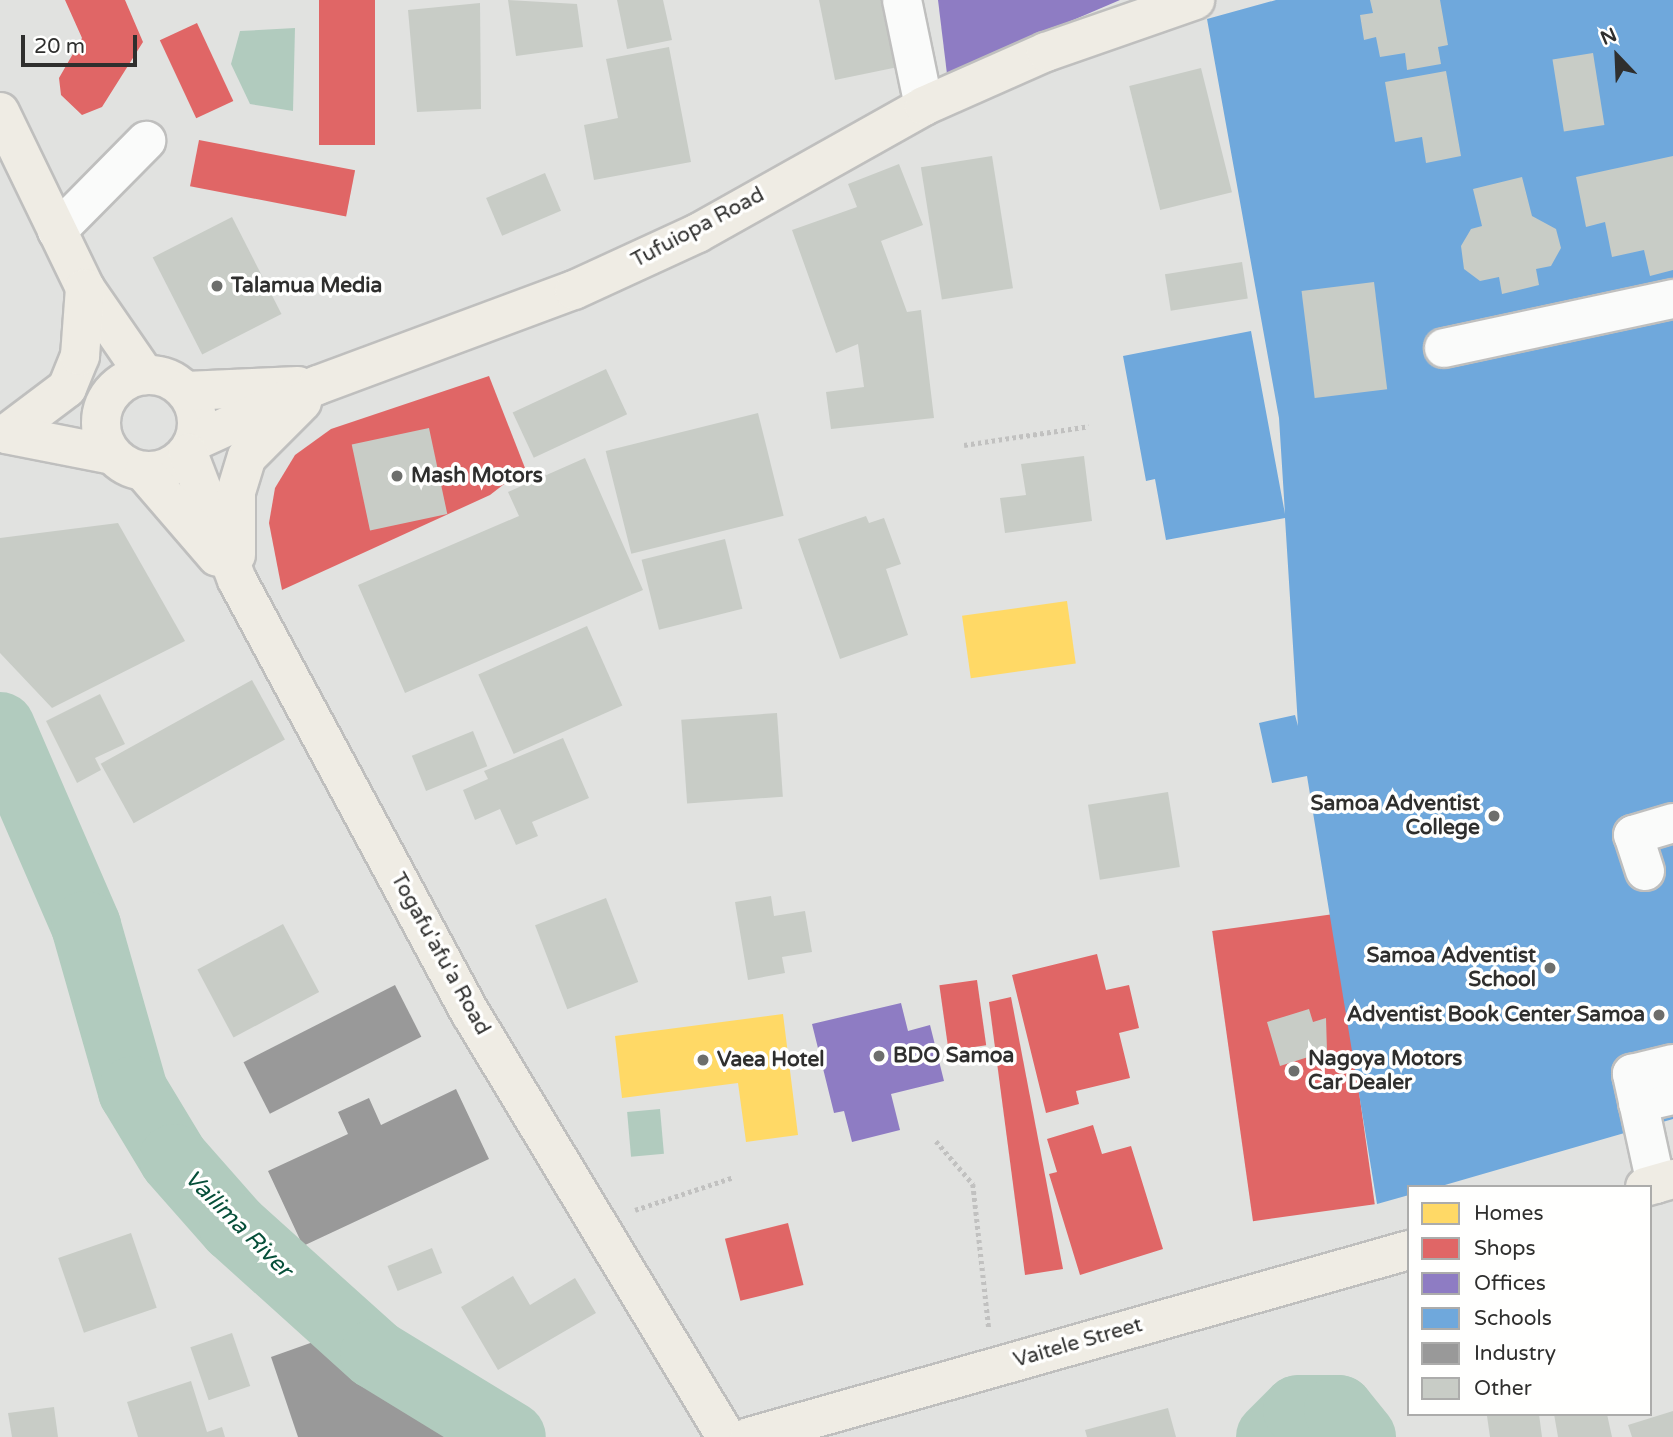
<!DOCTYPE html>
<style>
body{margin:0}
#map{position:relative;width:1673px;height:1437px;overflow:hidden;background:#e1e2e0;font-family:"Varela Round",sans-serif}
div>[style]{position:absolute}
.water>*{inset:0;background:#b1cbbe;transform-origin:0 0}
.homes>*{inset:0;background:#ffd966;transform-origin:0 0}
.shops>*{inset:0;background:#e06666;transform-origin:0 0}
.offices>*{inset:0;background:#8e7cc3}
.schools>*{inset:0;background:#6fa8dc}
.industry>*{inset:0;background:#999;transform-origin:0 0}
.river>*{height:70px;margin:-35px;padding:0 35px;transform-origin:35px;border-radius:35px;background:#b1cbbe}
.building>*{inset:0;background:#c8ccc6;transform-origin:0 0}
.path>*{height:4.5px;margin-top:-2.25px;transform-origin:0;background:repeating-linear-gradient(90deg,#c1c1c0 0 3.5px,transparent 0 7px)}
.roads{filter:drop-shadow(2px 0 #bfbfbe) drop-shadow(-2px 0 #bfbfbe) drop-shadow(0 2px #bfbfbe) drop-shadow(0 -2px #bfbfbe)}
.minor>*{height:38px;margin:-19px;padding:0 19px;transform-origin:19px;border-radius:19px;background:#fafbfa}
.major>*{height:38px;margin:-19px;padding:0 19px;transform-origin:19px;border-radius:19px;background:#efece4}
.major>.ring{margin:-19px;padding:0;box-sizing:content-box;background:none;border:38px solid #efece4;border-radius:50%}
.dots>*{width:19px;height:19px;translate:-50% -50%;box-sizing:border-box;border:4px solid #fffffe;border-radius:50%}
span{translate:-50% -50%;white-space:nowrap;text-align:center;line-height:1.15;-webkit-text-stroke:7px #fffffe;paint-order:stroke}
.street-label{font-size:21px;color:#2f2f2e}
.poi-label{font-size:21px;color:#2f2f2e;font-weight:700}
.left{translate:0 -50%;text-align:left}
.right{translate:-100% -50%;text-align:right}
.water-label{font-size:23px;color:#064f39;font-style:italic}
.legend{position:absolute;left:1407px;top:1185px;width:245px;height:231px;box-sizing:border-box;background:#fffffe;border:2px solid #acacab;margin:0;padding:9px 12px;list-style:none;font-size:21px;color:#2f2f2e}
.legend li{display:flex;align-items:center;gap:14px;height:35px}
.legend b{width:35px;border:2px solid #acacab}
.north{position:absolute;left:1582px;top:21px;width:70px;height:70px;-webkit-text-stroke:5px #fffffe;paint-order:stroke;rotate:337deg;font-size:19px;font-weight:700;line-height:28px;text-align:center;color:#2f2f2e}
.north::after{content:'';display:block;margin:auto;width:24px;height:32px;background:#2f2f2e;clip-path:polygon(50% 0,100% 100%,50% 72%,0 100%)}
.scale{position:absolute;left:21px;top:35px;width:116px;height:32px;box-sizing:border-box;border:4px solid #2f2f2e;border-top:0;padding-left:9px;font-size:21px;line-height:24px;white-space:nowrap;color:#2f2f2e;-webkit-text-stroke:5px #fffffe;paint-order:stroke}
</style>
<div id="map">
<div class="water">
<div style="clip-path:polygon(295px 28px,293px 111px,250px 104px,231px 64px,240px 31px)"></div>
<div style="left:660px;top:1109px;width:45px;height:33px;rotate:85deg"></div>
</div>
<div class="homes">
<div style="left:1067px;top:601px;width:63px;height:106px;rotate:82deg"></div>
<div style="clip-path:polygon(783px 1014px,798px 1135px,746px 1142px,738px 1083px,622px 1098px,615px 1036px)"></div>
</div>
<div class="shops">
<div style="clip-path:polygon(65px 0,125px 0,143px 42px,102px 107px,82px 115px,61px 95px,59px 78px,82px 38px)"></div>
<div style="left:319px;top:0;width:56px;height:145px"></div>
<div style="left:197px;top:23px;width:86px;height:41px;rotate:65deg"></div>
<div style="left:199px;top:140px;width:159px;height:47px;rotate:11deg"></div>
<div style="clip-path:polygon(489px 376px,525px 468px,490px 495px,282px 590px,269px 523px,275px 488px,295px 455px,331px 429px)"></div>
<div style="left:1334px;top:914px;width:293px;height:123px;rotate:82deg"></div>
<div style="clip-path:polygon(1673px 922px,1673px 1060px,1658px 1064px,1631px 969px,1645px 965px,1636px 932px)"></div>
<div style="clip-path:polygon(1097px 954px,1106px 990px,1129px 985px,1139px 1028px,1119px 1033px,1130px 1078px,1076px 1091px,1079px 1104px,1046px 1113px,1012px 975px)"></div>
<div style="left:977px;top:980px;width:66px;height:38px;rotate:82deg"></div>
<div style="clip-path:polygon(1011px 997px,1063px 1269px,1025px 1275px,989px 1002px)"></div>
<div style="clip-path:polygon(1093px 1125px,1102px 1154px,1131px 1146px,1163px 1249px,1080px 1275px,1049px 1174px,1057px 1172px,1047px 1139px)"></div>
<div style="left:788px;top:1223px;width:64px;height:65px;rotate:76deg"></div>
</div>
<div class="offices">
<div style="clip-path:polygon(938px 0,1120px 0,947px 74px)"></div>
<div style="clip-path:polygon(901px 1003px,908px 1031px,930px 1025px,944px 1081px,891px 1094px,900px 1130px,852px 1142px,844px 1111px,834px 1113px,812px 1024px)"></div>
</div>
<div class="schools">
<div style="clip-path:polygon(1276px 0,1673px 0,1673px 1119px,1438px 1187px,1409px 1187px,1409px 1195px,1377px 1204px,1307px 776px,1272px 783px,1259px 723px,1295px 715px,1298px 726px,1285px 518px,1166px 540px,1155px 479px,1146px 481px,1123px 356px,1251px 331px,1285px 514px,1279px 418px,1207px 19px)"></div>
</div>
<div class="industry">
<div style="left:395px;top:985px;width:58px;height:170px;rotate:63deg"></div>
<div style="clip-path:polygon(456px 1089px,489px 1159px,303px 1246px,268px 1171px,348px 1134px,338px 1112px,369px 1098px,381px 1125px)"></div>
<div style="clip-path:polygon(316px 1341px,457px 1437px,298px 1437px,271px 1357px)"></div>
</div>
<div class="river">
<div style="left:0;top:727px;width:217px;rotate:66.6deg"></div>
<div style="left:86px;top:926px;width:172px;rotate:74.1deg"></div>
<div style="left:133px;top:1091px;width:79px;rotate:58.9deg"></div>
<div style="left:174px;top:1159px;width:91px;rotate:48.6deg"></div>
<div style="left:234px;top:1227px;width:190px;rotate:42deg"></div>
<div style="left:375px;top:1354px;width:159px;rotate:31.4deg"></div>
<div style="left:1271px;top:1437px;width:38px;rotate:-45deg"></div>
<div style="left:1298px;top:1410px;width:41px"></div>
<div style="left:1339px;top:1410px;width:35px;rotate:51deg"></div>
</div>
<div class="building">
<div style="clip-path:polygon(508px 0,577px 4px,583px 47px,516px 56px)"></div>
<div style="clip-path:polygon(617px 0,663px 0,672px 40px,627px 49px)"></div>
<div style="clip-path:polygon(819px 0,884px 0,898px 67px,835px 80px)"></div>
<div style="clip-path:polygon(1370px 0,1440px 0,1448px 45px,1438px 47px,1441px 64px,1407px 70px,1405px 53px,1380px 57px,1376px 37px,1364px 40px,1360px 15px,1373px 13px)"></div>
<div style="clip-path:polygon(480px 3px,481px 109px,417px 112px,408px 10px)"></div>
<div style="clip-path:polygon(669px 47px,691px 162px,594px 180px,584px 125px,618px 118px,606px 59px)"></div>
<div style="left:1593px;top:53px;width:73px;height:41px;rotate:81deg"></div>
<div style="left:1201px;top:68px;width:128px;height:74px;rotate:76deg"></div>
<div style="clip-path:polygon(1446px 71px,1461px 156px,1426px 163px,1422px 137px,1395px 142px,1385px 82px)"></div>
<div style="left:992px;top:156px;width:134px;height:72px;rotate:81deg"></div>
<div style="clip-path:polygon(1673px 156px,1673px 270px,1650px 276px,1644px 250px,1612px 257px,1605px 222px,1586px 227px,1576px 177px)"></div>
<div style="clip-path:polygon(899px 164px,923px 225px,881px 241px,907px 312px,921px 310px,934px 418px,831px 429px,826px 392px,864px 387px,858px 344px,836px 353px,792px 230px,857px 207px,848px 184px)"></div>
<div style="left:545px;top:173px;width:41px;height:64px;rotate:67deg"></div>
<div style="clip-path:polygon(1522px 177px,1532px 216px,1556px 229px,1561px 248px,1551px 266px,1536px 269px,1539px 285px,1502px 294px,1499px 277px,1480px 281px,1464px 269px,1461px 246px,1471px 229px,1482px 226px,1473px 189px)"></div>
<div style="left:232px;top:217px;width:109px;height:89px;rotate:63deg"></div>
<div style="left:1242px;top:262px;width:37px;height:78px;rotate:81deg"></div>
<div style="left:1374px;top:282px;width:108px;height:73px;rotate:83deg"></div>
<div style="left:606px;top:369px;width:50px;height:103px;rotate:65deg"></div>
<div style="left:758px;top:413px;width:106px;height:157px;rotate:76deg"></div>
<div style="left:429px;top:428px;width:88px;height:79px;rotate:78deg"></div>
<div style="clip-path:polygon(1084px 456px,1092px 521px,1005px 533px,1000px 498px,1026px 495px,1021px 464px)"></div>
<div style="clip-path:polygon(585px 458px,643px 590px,405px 693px,358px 585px,519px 516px,508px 492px)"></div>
<div style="clip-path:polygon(866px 516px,869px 523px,884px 518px,901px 564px,886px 569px,908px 635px,840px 659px,798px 539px)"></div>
<div style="clip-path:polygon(118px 523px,185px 641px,52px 708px,0 653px,0 538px)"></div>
<div style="left:725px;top:539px;width:72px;height:86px;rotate:76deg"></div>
<div style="left:587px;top:626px;width:87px;height:119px;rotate:66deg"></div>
<div style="left:252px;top:680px;width:68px;height:173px;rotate:61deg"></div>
<div style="clip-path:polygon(100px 694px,125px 744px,95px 758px,101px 770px,77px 783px,46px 721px)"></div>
<div style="left:777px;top:713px;width:84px;height:96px;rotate:86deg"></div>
<div style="left:473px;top:731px;width:38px;height:66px;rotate:68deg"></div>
<div style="clip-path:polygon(563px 738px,589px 798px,532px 822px,538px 836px,516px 845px,500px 809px,475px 820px,463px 790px,488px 779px,484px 771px)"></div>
<div style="left:1168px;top:792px;width:76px;height:81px;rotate:81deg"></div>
<div style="clip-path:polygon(771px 896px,774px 916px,805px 911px,812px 952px,782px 957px,785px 973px,748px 980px,735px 902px)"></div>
<div style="left:606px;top:898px;width:90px;height:76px;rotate:69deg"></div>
<div style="left:283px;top:924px;width:77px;height:97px;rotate:62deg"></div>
<div style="clip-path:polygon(1309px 1009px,1313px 1022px,1326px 1018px,1327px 1051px,1280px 1066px,1267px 1022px)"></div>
<div style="left:131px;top:1233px;width:79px;height:77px;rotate:71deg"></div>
<div style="left:432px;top:1248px;width:27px;height:48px;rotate:68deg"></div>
<div style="clip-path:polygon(513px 1276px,530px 1305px,575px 1278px,596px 1313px,498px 1370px,461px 1307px)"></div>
<div style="left:232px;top:1333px;width:56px;height:44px;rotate:71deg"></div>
<div style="clip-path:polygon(191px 1381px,207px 1432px,222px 1427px,225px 1437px,138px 1437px,127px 1402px)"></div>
<div style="clip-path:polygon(54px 1407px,58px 1437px,12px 1437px,8px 1413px)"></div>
<div style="clip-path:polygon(1168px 1408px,1176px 1437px,1087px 1437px,1085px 1430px)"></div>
<div style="clip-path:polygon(1673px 1411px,1673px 1437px,1632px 1437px,1628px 1425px)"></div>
<div style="clip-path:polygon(1539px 1414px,1542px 1437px,1490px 1437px,1487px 1416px)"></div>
<div style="clip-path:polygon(1554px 1414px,1607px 1414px,1612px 1437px,1558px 1437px)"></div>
</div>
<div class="path">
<div style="left:964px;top:445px;width:126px;rotate:-8.6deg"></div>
<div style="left:936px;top:1141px;width:57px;rotate:49.3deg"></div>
<div style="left:973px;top:1184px;width:145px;rotate:83.7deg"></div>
<div style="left:635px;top:1210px;width:104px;rotate:-18.4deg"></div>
</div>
<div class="roads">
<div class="minor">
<div style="left:902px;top:0;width:108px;rotate:78.3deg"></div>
<div style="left:57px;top:231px;width:127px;rotate:-45.3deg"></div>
<div style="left:1444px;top:348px;width:234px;rotate:-12.1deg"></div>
<div style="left:1645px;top:871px;width:38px;rotate:-108deg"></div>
<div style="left:1633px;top:835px;width:42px;rotate:-16.7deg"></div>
<div style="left:1638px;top:1103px;width:36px;rotate:-13deg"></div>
<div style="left:1656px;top:1184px;width:113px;rotate:-102.3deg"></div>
<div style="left:1632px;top:1074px;width:42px;rotate:-13.7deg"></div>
</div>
<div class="major">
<div style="left:0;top:112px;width:195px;rotate:64.2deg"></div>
<div style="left:85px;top:288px;width:106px;rotate:55.4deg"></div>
<div class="ring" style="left:101px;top:375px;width:58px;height:58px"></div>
<div style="left:186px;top:391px;width:112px;rotate:-2.6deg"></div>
<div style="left:6px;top:434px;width:76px;rotate:-37deg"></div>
<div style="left:67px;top:388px;width:35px;rotate:-68deg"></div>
<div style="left:80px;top:356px;width:68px;rotate:-85.8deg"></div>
<div style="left:6px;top:434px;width:108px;rotate:11.2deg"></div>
<div style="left:195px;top:441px;width:135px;rotate:-24.5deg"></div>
<div style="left:318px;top:385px;width:273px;rotate:-20.4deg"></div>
<div style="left:574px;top:290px;width:136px;rotate:-24.7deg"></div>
<div style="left:698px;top:233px;width:259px;rotate:-29.3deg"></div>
<div style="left:924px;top:106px;width:133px;rotate:-23.9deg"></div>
<div style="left:1046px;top:52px;width:158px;rotate:-19.2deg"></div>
<div style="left:188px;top:453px;width:136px;rotate:68.9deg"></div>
<div style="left:237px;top:580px;width:493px;rotate:61.7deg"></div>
<div style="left:471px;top:1014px;width:494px;rotate:58.9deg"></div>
<div style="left:144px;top:472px;width:112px;rotate:49.3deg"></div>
<div style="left:236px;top:555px;width:63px;rotate:-90deg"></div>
<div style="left:236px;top:492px;width:37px;rotate:-73deg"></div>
<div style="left:247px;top:457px;width:78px;rotate:-45deg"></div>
<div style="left:1645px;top:1187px;width:29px;rotate:-16deg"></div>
<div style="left:749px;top:1437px;width:686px;rotate:-15.82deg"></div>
</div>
</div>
<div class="dots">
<div style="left:217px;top:286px;background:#6d6e6c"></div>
<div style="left:397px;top:476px;background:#6d6e6c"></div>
<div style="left:1494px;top:816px;background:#6d6e6c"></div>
<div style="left:1550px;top:968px;background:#6d6e6c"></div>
<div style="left:1659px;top:1015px;background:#6d6e6c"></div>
<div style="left:879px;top:1056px;background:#6d6e6c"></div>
<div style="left:703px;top:1060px;background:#6d6e6c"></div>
<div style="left:1294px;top:1071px;background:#6d6e6c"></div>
</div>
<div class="street-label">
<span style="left:698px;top:228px;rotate:-28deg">Tufuiopa Road</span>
<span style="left:440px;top:954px;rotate:61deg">Togafu'afu'a Road</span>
<span style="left:1078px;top:1343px;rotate:-16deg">Vaitele Street</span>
</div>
<div class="poi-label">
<span class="left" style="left:231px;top:286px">Talamua Media</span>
<span class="left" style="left:411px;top:476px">Mash Motors</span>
<span class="right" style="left:1480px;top:816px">Samoa Adventist<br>College</span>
<span class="right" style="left:1536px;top:968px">Samoa Adventist<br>School</span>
<span class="right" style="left:1645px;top:1015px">Adventist Book Center Samoa</span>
<span class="left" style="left:893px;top:1056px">BDO Samoa</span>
<span class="left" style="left:1308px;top:1071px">Nagoya Motors<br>Car Dealer</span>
<span class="left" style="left:717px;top:1060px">Vaea Hotel</span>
</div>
<div class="water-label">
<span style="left:238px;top:1224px;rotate:45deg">Vailima River</span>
</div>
<ul class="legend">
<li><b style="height:19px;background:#ffd966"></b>Homes</li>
<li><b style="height:19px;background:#e06666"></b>Shops</li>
<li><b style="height:19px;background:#8e7cc3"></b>Offices</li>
<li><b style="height:19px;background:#6fa8dc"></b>Schools</li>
<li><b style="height:19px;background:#999"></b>Industry</li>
<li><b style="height:19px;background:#c8ccc6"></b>Other</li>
</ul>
<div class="north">N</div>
<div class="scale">20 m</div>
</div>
